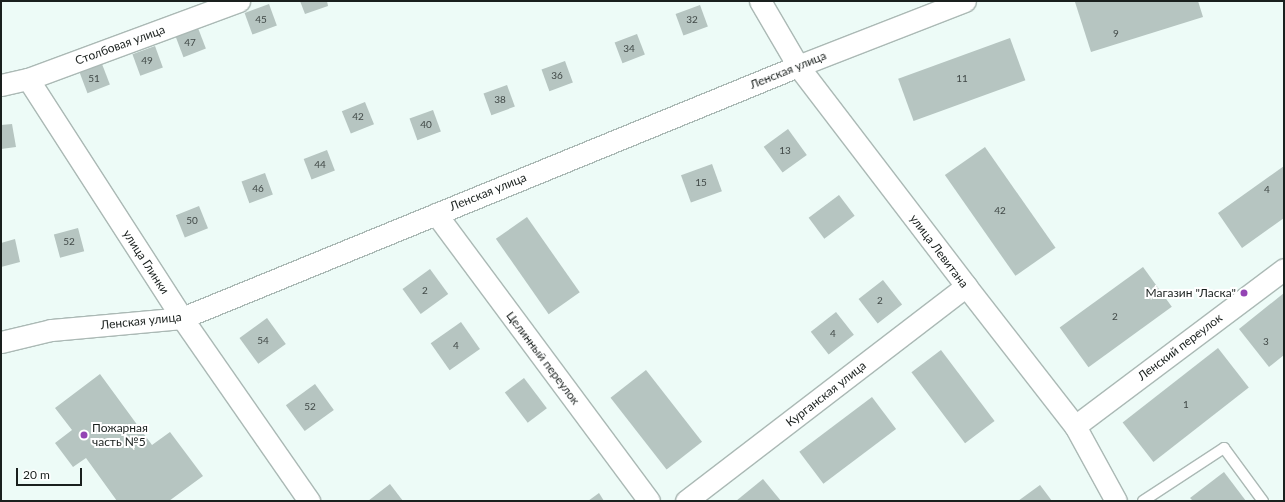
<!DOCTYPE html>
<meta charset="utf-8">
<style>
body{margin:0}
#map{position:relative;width:1285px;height:502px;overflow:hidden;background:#edfbf7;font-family:Lato,sans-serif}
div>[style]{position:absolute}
.building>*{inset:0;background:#b6c5c1;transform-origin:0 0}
.roads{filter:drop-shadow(1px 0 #abb9b5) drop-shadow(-1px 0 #abb9b5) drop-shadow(0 1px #abb9b5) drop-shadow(0 -1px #abb9b5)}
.lane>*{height:10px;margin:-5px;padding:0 5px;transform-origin:5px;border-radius:5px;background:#fff}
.street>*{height:21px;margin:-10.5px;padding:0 10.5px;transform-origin:10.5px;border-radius:10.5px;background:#fff}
.dots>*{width:11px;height:11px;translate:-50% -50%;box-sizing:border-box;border:2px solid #fff;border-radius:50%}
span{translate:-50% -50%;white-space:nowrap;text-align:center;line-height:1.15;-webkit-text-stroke:4px #fff;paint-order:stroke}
.number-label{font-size:10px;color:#414947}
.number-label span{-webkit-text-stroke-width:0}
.street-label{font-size:12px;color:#1a201e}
.poi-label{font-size:12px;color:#1a201e}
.right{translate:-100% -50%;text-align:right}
.left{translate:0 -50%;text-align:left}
.frame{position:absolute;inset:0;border:2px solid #1a201e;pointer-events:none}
.scale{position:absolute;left:16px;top:468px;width:66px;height:18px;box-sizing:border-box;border:2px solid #1a201e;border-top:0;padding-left:5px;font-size:12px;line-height:14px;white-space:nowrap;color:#1a201e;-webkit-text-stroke:3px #fff;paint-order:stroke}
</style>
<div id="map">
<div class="building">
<div style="clip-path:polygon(300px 1px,327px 1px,328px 6px,305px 14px)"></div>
<div style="clip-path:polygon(1079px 1px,1198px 1px,1203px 17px,1091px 52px,1075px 2px)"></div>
<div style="left:269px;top:4px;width:23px;height:26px;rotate:70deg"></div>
<div style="left:700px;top:5px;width:23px;height:26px;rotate:70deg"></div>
<div style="left:198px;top:28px;width:22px;height:24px;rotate:69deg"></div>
<div style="left:637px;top:34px;width:22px;height:24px;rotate:69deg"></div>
<div style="left:1010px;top:38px;width:45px;height:119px;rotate:70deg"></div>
<div style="left:155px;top:46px;width:23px;height:24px;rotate:70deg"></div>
<div style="left:565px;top:61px;width:23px;height:25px;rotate:70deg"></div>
<div style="left:102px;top:64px;width:22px;height:24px;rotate:69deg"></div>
<div style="left:507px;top:85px;width:23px;height:25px;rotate:70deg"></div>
<div style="left:365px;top:102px;width:24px;height:25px;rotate:68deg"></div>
<div style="left:433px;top:110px;width:23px;height:25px;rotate:70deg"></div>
<div style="clip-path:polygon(12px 124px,16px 147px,1px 149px,1px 125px)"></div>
<div style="left:788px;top:129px;width:32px;height:30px;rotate:54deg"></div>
<div style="left:985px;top:147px;width:123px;height:49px;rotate:55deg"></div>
<div style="left:327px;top:150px;width:22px;height:25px;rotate:69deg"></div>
<div style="left:712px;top:164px;width:29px;height:33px;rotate:70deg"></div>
<div style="clip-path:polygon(1284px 166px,1284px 218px,1242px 248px,1218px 213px)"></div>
<div style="left:265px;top:173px;width:23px;height:25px;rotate:70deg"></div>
<div style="left:839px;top:195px;width:26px;height:38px;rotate:53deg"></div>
<div style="left:199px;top:206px;width:24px;height:25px;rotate:68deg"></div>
<div style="left:527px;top:217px;width:92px;height:38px;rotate:55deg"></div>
<div style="left:78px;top:228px;width:24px;height:25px;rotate:75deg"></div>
<div style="clip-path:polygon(15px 239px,20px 262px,1px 267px,1px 243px)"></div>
<div style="left:1143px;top:267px;width:49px;height:103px;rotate:54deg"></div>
<div style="left:430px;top:269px;width:31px;height:34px;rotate:54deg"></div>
<div style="left:883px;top:280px;width:31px;height:31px;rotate:52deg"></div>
<div style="clip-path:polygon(1284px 293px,1284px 355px,1269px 367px,1239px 329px)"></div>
<div style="left:836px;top:312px;width:29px;height:32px;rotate:52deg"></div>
<div style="left:267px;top:318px;width:32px;height:34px;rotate:54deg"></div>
<div style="left:461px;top:322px;width:33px;height:37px;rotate:55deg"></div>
<div style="left:1218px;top:348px;width:50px;height:121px;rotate:52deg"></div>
<div style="left:941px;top:350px;width:89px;height:37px;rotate:53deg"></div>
<div style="left:646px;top:370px;width:91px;height:45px;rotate:52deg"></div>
<div style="clip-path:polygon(100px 374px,152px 445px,170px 432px,203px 476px,169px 501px,117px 501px,86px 458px,73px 467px,55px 443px,72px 430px,55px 408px)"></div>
<div style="left:524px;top:378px;width:38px;height:24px;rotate:53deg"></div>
<div style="left:315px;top:384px;width:32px;height:36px;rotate:54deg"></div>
<div style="left:872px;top:397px;width:40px;height:91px;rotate:53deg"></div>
<div style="clip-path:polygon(1224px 472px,1246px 501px,1193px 501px,1190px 498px)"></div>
<div style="clip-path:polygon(763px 479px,781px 501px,736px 501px)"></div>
<div style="clip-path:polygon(390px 484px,403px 501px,368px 501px)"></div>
<div style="clip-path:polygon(1040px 485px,1052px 501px,1018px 501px)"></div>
<div style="clip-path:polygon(599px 493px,604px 501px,588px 501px)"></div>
</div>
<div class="roads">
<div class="lane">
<div style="left:1143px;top:501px;width:97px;rotate:-33.2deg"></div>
<div style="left:1224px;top:448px;width:66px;rotate:53.7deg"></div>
</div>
<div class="street">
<div style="left:760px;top:1px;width:75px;rotate:59.7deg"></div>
<div style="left:798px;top:66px;width:277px;rotate:52.6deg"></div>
<div style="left:966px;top:286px;width:177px;rotate:52.1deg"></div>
<div style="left:1075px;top:426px;width:85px;rotate:61.3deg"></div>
<div style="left:28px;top:79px;width:284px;rotate:57.2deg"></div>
<div style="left:182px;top:318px;width:223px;rotate:55.2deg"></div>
<div style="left:1px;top:85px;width:28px;rotate:-13deg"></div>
<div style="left:28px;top:79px;width:225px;rotate:-20.3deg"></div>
<div style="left:436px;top:214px;width:357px;rotate:53.4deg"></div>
<div style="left:1px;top:342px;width:51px;rotate:-13.5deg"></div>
<div style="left:51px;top:330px;width:132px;rotate:-5.2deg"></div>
<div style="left:182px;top:318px;width:666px;rotate:-22.25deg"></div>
<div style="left:798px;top:66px;width:179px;rotate:-21.3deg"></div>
<div style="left:1075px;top:426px;width:261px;rotate:-36.9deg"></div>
<div style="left:686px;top:501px;width:353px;rotate:-37.5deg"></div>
</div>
</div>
<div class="dots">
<div style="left:1244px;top:293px;background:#9444b4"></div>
<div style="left:84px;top:435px;background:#9444b4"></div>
</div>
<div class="number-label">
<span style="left:261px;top:20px">45</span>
<span style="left:692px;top:20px">32</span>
<span style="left:1116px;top:34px">9</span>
<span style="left:190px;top:43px">47</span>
<span style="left:629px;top:49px">34</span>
<span style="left:147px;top:61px">49</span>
<span style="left:557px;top:76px">36</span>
<span style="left:94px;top:79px">51</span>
<span style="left:962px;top:79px">11</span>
<span style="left:500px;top:100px">38</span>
<span style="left:358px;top:117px">42</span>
<span style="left:426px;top:125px">40</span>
<span style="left:785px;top:151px">13</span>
<span style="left:320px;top:165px">44</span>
<span style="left:701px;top:183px">15</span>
<span style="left:258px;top:189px">46</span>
<span style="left:1267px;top:190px">4</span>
<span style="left:1000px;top:211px">42</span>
<span style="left:192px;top:221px">50</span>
<span style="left:69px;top:242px">52</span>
<span style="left:425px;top:291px">2</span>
<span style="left:880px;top:301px">2</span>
<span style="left:1115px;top:317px">2</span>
<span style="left:833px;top:334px">4</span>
<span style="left:263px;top:341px">54</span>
<span style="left:1266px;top:342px">3</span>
<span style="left:456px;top:346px">4</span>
<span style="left:1186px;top:405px">1</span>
<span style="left:310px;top:407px">52</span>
</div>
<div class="street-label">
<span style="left:120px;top:45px;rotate:-20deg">Столбовая улица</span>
<span style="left:788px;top:70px;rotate:-22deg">Ленская улица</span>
<span style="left:488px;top:192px;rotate:-22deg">Ленская улица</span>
<span style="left:939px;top:251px;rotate:53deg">улица Левитана</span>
<span style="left:146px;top:262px;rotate:57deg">улица Глинки</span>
<span style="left:141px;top:321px;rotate:-6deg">Ленская улица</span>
<span style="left:1180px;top:347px;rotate:-37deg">Ленский переулок</span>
<span style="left:543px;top:358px;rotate:53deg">Целинный переулок</span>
<span style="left:826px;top:394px;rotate:-38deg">Курганская улица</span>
</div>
<div class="poi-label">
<span class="right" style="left:1236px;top:293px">Магазин "Ласка"</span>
<span class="left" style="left:92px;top:435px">Пожарная<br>часть №5</span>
</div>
<div class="frame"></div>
<div class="scale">20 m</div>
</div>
